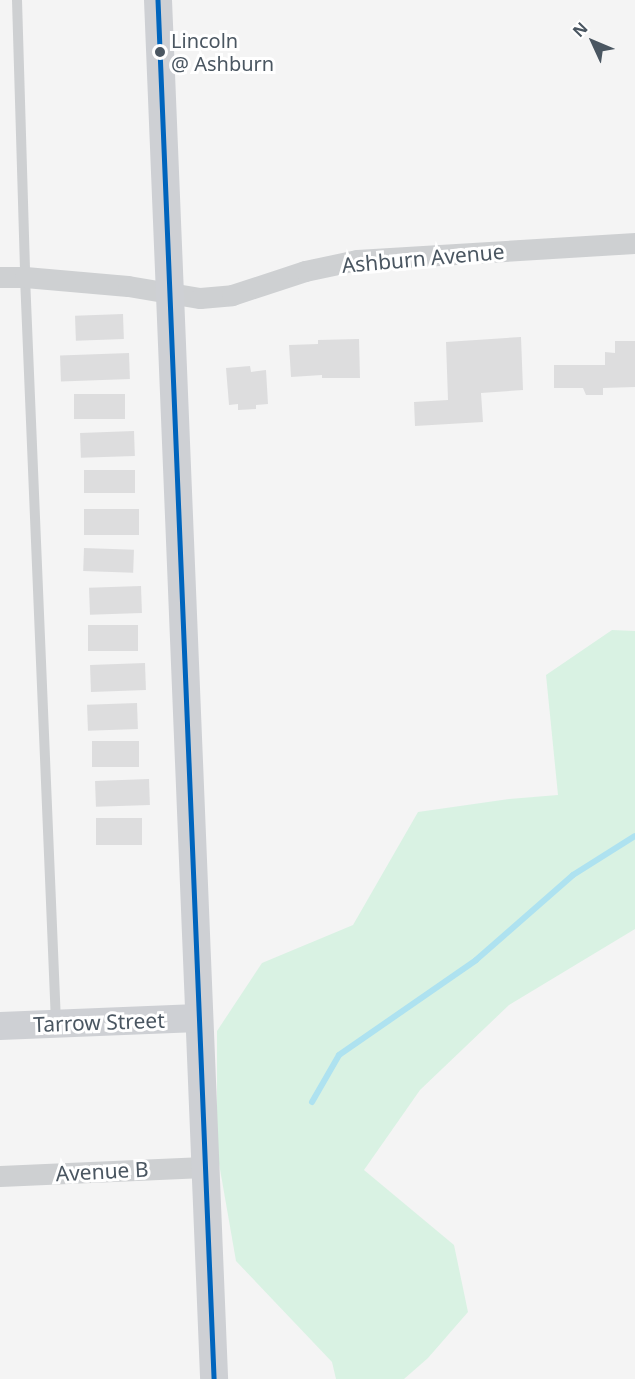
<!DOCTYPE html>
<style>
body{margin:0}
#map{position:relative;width:635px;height:1379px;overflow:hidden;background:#f4f4f4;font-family:"Noto Sans",sans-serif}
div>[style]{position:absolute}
.green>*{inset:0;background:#d9f2e3}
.stream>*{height:6px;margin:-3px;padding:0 3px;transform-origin:3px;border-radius:3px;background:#aee2f0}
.building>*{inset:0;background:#ddddde;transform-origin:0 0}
.lane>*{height:10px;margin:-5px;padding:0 5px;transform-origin:5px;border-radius:5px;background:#ced0d2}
.street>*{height:21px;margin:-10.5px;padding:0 10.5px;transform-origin:10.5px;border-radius:10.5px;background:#ced0d2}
.secondary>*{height:28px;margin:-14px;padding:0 14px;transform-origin:14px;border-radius:14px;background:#ced0d4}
.bus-1>*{height:4.5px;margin:-2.25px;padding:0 2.25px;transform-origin:2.25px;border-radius:2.25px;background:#0065bd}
.dots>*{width:16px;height:16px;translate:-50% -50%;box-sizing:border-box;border:3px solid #fff;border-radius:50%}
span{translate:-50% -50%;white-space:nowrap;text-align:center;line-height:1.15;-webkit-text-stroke:6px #fff;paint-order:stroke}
.bus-label{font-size:20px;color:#4a5661}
.left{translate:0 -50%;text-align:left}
.street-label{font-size:21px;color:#4a5661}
.north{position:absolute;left:563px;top:12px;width:60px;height:60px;-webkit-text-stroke:4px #fff;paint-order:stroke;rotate:314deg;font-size:16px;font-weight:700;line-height:24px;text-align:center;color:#4a5661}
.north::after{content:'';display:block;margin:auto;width:21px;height:27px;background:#4a5661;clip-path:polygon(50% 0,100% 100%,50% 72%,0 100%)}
</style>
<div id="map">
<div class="green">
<div style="clip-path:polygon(612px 630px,635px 631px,635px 929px,509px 1005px,420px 1090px,364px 1170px,454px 1245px,468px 1312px,428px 1358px,404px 1379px,336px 1379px,332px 1362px,236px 1261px,217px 1152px,217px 1031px,262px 963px,353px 925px,418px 812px,509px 799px,558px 795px,546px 675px)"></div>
</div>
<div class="stream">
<div style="left:312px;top:1102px;width:54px;rotate:-60.1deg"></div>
<div style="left:339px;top:1055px;width:167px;rotate:-34.7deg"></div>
<div style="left:476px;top:960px;width:129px;rotate:-41.2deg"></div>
<div style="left:573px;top:875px;width:73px;rotate:-32.2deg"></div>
</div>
<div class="building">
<div style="left:123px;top:314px;width:25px;height:48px;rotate:88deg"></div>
<div style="clip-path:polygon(521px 337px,523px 390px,481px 393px,483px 422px,415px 426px,414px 402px,448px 400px,446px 342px)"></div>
<div style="clip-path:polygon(359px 339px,360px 378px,322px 378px,322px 375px,291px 377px,289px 345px,318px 344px,318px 340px)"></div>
<div style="clip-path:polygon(615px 341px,635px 341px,635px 387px,603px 388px,603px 395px,586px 395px,583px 388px,554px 388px,554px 365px,605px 365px,605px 352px,615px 353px)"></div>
<div style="left:129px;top:353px;width:26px;height:69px;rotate:88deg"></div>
<div style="clip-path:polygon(250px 366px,251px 372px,266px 370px,268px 404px,256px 405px,256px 409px,238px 410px,238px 404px,229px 405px,226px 368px)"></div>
<div style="left:125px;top:394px;width:25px;height:51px;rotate:90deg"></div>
<div style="left:134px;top:431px;width:25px;height:54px;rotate:88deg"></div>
<div style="left:135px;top:470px;width:23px;height:51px;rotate:90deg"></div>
<div style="left:139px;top:509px;width:26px;height:55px;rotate:90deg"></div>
<div style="left:84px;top:548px;width:50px;height:23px;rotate:2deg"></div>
<div style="left:141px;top:586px;width:27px;height:52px;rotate:88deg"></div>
<div style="left:138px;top:625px;width:26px;height:50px;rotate:90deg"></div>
<div style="left:145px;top:663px;width:27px;height:55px;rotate:88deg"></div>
<div style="left:137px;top:703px;width:26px;height:50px;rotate:88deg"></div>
<div style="left:139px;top:741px;width:26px;height:47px;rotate:90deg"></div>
<div style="left:149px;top:779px;width:26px;height:54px;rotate:88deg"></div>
<div style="left:142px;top:818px;width:27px;height:46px;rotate:90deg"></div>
</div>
<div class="lane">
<div style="left:17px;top:0;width:277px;rotate:88.3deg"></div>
<div style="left:25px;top:277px;width:746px;rotate:87.62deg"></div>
</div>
<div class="street">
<div style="left:0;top:277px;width:25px"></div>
<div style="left:25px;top:277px;width:103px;rotate:5deg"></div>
<div style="left:128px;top:286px;width:73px;rotate:9.5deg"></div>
<div style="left:200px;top:298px;width:32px;rotate:-5deg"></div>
<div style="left:232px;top:295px;width:77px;rotate:-18.2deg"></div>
<div style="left:305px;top:271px;width:53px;rotate:-11.9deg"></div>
<div style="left:357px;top:260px;width:279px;rotate:-3.5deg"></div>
<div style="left:0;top:1176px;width:204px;rotate:-2.5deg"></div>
</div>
<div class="secondary">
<div style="left:158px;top:0;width:1380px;rotate:87.67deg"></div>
<div style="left:0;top:1026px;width:198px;rotate:-2.3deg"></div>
</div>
<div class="bus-1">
<div style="left:158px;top:0;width:1380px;rotate:87.67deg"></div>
</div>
<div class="dots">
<div style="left:160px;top:52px;background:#4a5661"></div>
</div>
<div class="bus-label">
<span class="left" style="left:171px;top:52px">Lincoln<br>@ Ashburn</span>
</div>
<div class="street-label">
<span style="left:423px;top:258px;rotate:-5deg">Ashburn Avenue</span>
<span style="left:99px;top:1022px;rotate:-2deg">Tarrow Street</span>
<span style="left:102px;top:1171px;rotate:-3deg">Avenue B</span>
</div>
<div class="north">N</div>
</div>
